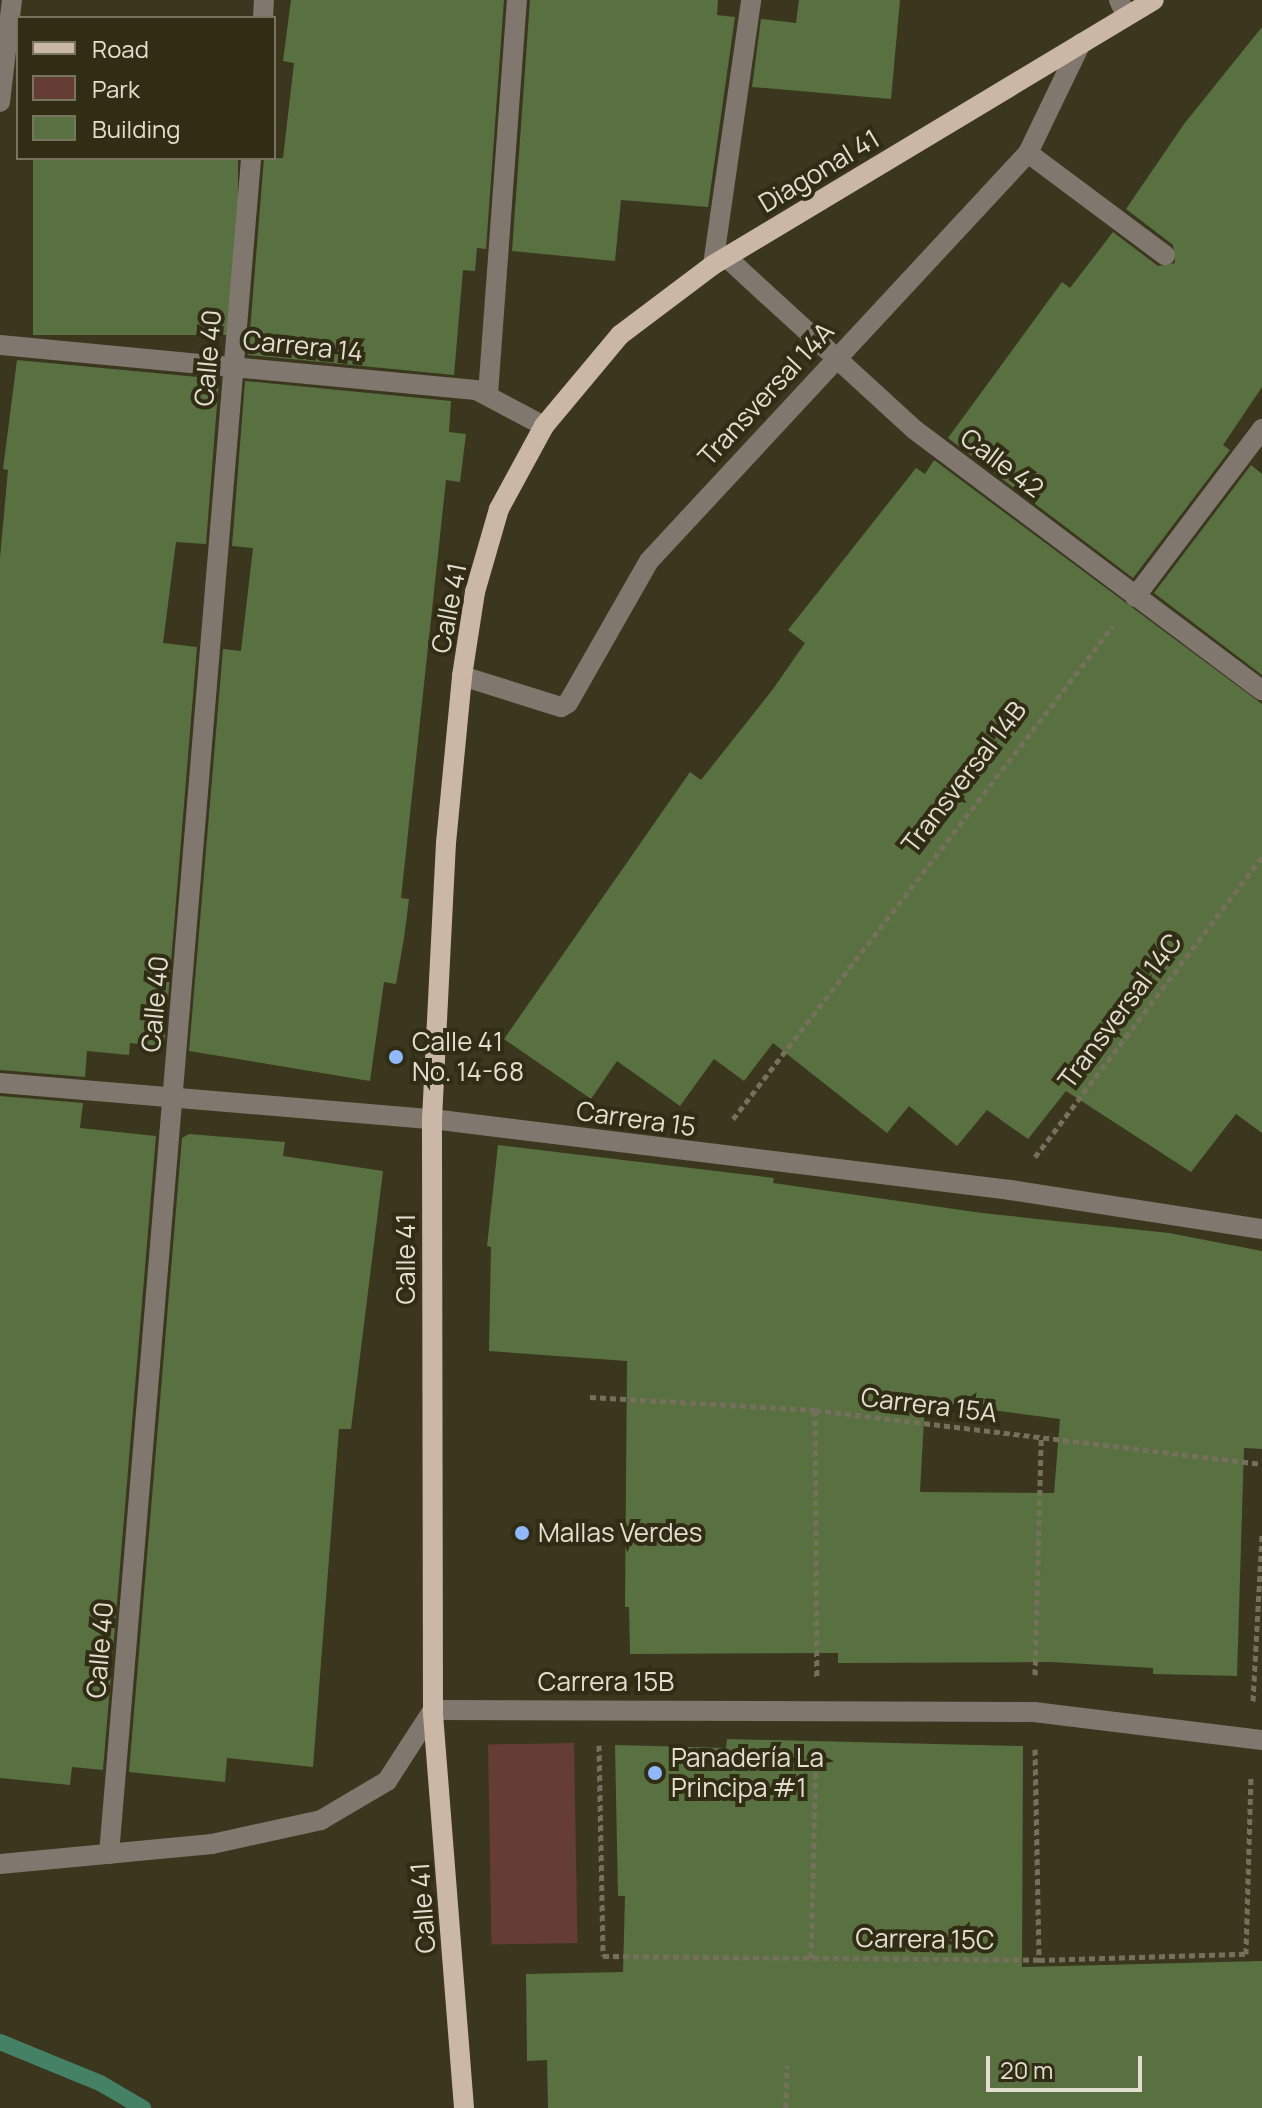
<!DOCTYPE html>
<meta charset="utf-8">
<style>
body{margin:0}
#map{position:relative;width:1262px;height:2108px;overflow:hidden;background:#3b361e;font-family:Manrope,sans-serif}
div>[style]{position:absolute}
.green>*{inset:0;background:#663d34;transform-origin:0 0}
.stream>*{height:16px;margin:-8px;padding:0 8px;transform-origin:8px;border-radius:8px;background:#458165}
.building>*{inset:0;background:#597040;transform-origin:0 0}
.path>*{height:5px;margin-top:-2.5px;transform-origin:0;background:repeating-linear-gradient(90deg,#74705b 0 6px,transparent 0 10px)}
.minor>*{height:20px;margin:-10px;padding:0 10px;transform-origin:10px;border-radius:10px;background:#80776e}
.major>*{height:20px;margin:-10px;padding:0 10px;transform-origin:10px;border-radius:10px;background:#cab7a5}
.dots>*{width:22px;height:22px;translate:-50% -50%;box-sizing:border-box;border:4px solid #312c14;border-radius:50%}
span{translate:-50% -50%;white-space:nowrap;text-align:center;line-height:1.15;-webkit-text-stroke:8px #312c14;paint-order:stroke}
.street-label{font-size:26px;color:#e2dfd1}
.poi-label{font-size:26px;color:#e2dfd1}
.left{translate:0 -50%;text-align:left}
.legend{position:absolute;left:16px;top:16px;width:260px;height:144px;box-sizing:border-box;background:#312c14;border:2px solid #787460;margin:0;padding:10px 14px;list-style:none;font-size:24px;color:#e2dfd1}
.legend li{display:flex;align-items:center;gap:16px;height:40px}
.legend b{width:40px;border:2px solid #787460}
.scale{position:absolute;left:986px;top:2056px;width:156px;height:36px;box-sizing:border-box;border:4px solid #e2dfd1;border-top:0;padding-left:10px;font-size:24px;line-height:28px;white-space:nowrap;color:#e2dfd1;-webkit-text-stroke:6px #312c14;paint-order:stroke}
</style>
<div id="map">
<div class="green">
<div style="left:574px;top:1743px;width:200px;height:86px;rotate:89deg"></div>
</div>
<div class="stream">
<div style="left:0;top:2042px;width:108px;rotate:22.3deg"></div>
<div style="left:100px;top:2083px;width:50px;rotate:30.2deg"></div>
</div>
<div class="building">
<div style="clip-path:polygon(291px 0,504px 0,486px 249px,477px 248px,475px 271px,463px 270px,454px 375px,248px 355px,264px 158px,283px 158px,294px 63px,283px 61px)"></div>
<div style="clip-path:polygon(530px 0,718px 0,717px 15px,735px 17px,708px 207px,621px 200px,615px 261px,512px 251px)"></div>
<div style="clip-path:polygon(799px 0,900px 0,891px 99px,752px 87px,761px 19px,796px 23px)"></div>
<div style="clip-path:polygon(1262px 27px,1262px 387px,1223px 445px,1230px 450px,1133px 578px,948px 438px,1062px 282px,1070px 288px,1113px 232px,1158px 266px,1175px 263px,1173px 245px,1126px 209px,1184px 124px)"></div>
<div style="left:33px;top:158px;width:205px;height:177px"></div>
<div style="clip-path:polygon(17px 360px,219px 379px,206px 544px,176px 542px,163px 643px,197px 647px,164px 1047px,130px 1043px,129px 1055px,87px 1051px,85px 1077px,0 1070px,0 558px,8px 470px,3px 469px)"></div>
<div style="clip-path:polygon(245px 381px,451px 401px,449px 432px,466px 434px,460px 482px,446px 480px,401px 898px,409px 899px,404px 938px,396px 984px,384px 982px,370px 1081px,189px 1051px,223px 649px,241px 651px,253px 548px,232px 546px)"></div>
<div style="clip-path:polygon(934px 460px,1262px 704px,1262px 1133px,1236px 1114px,1191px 1172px,1066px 1091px,1028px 1139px,987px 1110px,957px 1146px,909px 1106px,887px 1133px,773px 1043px,744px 1081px,714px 1059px,680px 1106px,617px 1061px,591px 1099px,504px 1039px,690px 772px,701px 780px,773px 689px,805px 643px,788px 630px,916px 468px,925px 474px)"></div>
<div style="clip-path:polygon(1251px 465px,1262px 474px,1262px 675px,1154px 593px)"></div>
<div style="clip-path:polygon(0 1096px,83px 1103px,80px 1128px,156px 1136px,103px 1770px,72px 1767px,70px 1785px,0 1778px)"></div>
<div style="clip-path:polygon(189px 1134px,285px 1142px,283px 1156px,383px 1171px,351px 1429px,339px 1429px,313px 1767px,227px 1758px,225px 1782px,129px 1772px,182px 1138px)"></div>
<div style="clip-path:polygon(evenodd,498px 1145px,774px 1178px,773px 1183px,982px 1213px,1169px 1233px,1262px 1251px,1262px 1449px,1244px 1448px,1237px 1676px,1153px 1674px,1153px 1668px,1052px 1662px,838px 1663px,838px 1653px,630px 1654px,629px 1607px,625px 1607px,627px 1361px,489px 1351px,491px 1247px,487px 1246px,498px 1145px,925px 1401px,1060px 1419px,1054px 1493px,920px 1492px,925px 1401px)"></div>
<div style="clip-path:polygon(727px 1739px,1023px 1746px,1022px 1967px,1262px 1961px,1262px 2108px,548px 2108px,547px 2060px,527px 2061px,526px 1974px,623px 1972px,625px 1896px,618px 1896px,615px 1745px,726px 1748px)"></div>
</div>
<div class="path">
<div style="left:733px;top:1119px;width:622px;rotate:-52.38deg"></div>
<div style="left:1035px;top:1157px;width:376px;rotate:-52.9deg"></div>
<div style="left:590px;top:1397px;width:225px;rotate:3.3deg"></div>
<div style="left:815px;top:1410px;width:450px;rotate:6.9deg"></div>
<div style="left:815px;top:1410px;width:267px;rotate:89.6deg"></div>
<div style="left:1035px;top:1675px;width:236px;rotate:-88.5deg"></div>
<div style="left:1253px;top:1701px;width:167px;rotate:-86.9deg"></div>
<div style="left:599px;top:1745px;width:211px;rotate:88.9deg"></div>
<div style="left:603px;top:1956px;width:436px;rotate:0.5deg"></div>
<div style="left:1039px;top:1960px;width:207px;rotate:-1.7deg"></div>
<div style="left:1246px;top:1954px;width:179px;rotate:-88.4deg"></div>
<div style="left:1035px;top:1749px;width:211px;rotate:88.9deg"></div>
<div style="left:811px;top:1958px;width:211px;rotate:-88.6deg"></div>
<div style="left:786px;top:2108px;width:43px;rotate:-88.7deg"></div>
</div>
<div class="minor">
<div style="left:1119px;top:0;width:17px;rotate:65deg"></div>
<div style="left:263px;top:18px;width:18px;rotate:-87deg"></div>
<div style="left:0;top:102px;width:103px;rotate:-83.3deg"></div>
<div style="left:1028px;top:153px;width:171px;rotate:36.7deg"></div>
<div style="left:726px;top:257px;width:256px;rotate:42.5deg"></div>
<div style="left:915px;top:430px;width:434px;rotate:36.9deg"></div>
<div style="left:713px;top:265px;width:268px;rotate:-81.8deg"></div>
<div style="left:0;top:345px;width:478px;rotate:5.4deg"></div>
<div style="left:476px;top:390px;width:77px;rotate:27.9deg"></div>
<div style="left:488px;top:394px;width:395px;rotate:-85.8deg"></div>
<div style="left:1135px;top:597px;width:211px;rotate:-52.9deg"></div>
<div style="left:462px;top:676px;width:104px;rotate:17.4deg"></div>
<div style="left:561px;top:707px;width:8px;rotate:-30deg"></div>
<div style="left:568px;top:703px;width:163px;rotate:-60.3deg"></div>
<div style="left:649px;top:561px;width:557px;rotate:-47.11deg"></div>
<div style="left:1028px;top:153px;width:122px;rotate:-64.3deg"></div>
<div style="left:0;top:1083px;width:433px;rotate:4.8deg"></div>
<div style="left:432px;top:1119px;width:582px;rotate:7deg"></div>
<div style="left:1010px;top:1190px;width:255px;rotate:8.8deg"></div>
<div style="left:109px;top:1854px;width:1702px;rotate:-85.21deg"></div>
<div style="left:0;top:1864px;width:213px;rotate:-5.4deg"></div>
<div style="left:212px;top:1844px;width:112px;rotate:-12.4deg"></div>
<div style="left:321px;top:1820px;width:77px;rotate:-30.6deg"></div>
<div style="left:387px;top:1781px;width:85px;rotate:-57.1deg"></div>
<div style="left:433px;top:1710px;width:601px;rotate:0.19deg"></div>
<div style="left:1034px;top:1712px;width:230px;rotate:7deg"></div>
</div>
<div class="major">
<div style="left:464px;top:2108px;width:399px;rotate:-94.5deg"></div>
<div style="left:433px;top:1710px;width:591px;rotate:-90.1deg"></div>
<div style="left:432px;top:1119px;width:276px;rotate:-87.1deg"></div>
<div style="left:446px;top:843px;width:168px;rotate:-84.5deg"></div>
<div style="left:462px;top:676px;width:85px;rotate:-81.2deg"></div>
<div style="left:475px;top:592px;width:86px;rotate:-73.9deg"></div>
<div style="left:499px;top:509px;width:94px;rotate:-61.5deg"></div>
<div style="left:544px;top:426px;width:119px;rotate:-50.1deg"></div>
<div style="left:620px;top:335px;width:116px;rotate:-37deg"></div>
<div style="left:713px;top:265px;width:514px;rotate:-31deg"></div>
</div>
<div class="dots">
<div style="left:396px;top:1057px;background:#8fb8fd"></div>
<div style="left:522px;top:1533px;background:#8fb8fd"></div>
<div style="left:655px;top:1773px;background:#8fb8fd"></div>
</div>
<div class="street-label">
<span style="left:819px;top:171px;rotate:-31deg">Diagonal 41</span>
<span style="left:303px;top:346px;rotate:6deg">Carrera 14</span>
<span style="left:208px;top:358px;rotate:-85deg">Calle 40</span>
<span style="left:766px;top:394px;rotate:-47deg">Transversal 14A</span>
<span style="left:1002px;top:463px;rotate:37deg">Calle 42</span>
<span style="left:449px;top:608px;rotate:-79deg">Calle 41</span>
<span style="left:964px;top:777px;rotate:-52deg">Transversal 14B</span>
<span style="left:155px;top:1004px;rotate:-85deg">Calle 40</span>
<span style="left:1120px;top:1011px;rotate:-53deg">Transversal 14C</span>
<span style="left:636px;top:1119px;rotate:8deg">Carrera 15</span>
<span style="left:406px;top:1259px;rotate:-90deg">Calle 41</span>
<span style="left:929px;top:1405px;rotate:7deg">Carrera 15A</span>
<span style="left:100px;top:1650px;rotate:-85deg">Calle 40</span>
<span style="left:606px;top:1682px">Carrera 15B</span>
<span style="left:423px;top:1908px;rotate:-94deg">Calle 41</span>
<span style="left:925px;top:1939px;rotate:1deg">Carrera 15C</span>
</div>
<div class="poi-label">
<span class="left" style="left:412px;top:1057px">Calle 41<br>No. 14-68</span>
<span class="left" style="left:538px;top:1533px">Mallas Verdes</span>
<span class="left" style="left:671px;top:1773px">Panadería La<br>Principa #1</span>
</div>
<ul class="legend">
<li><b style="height:10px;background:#cab7a5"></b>Road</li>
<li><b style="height:22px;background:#663d34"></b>Park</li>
<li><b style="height:22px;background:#597040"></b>Building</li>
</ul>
<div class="scale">20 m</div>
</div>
